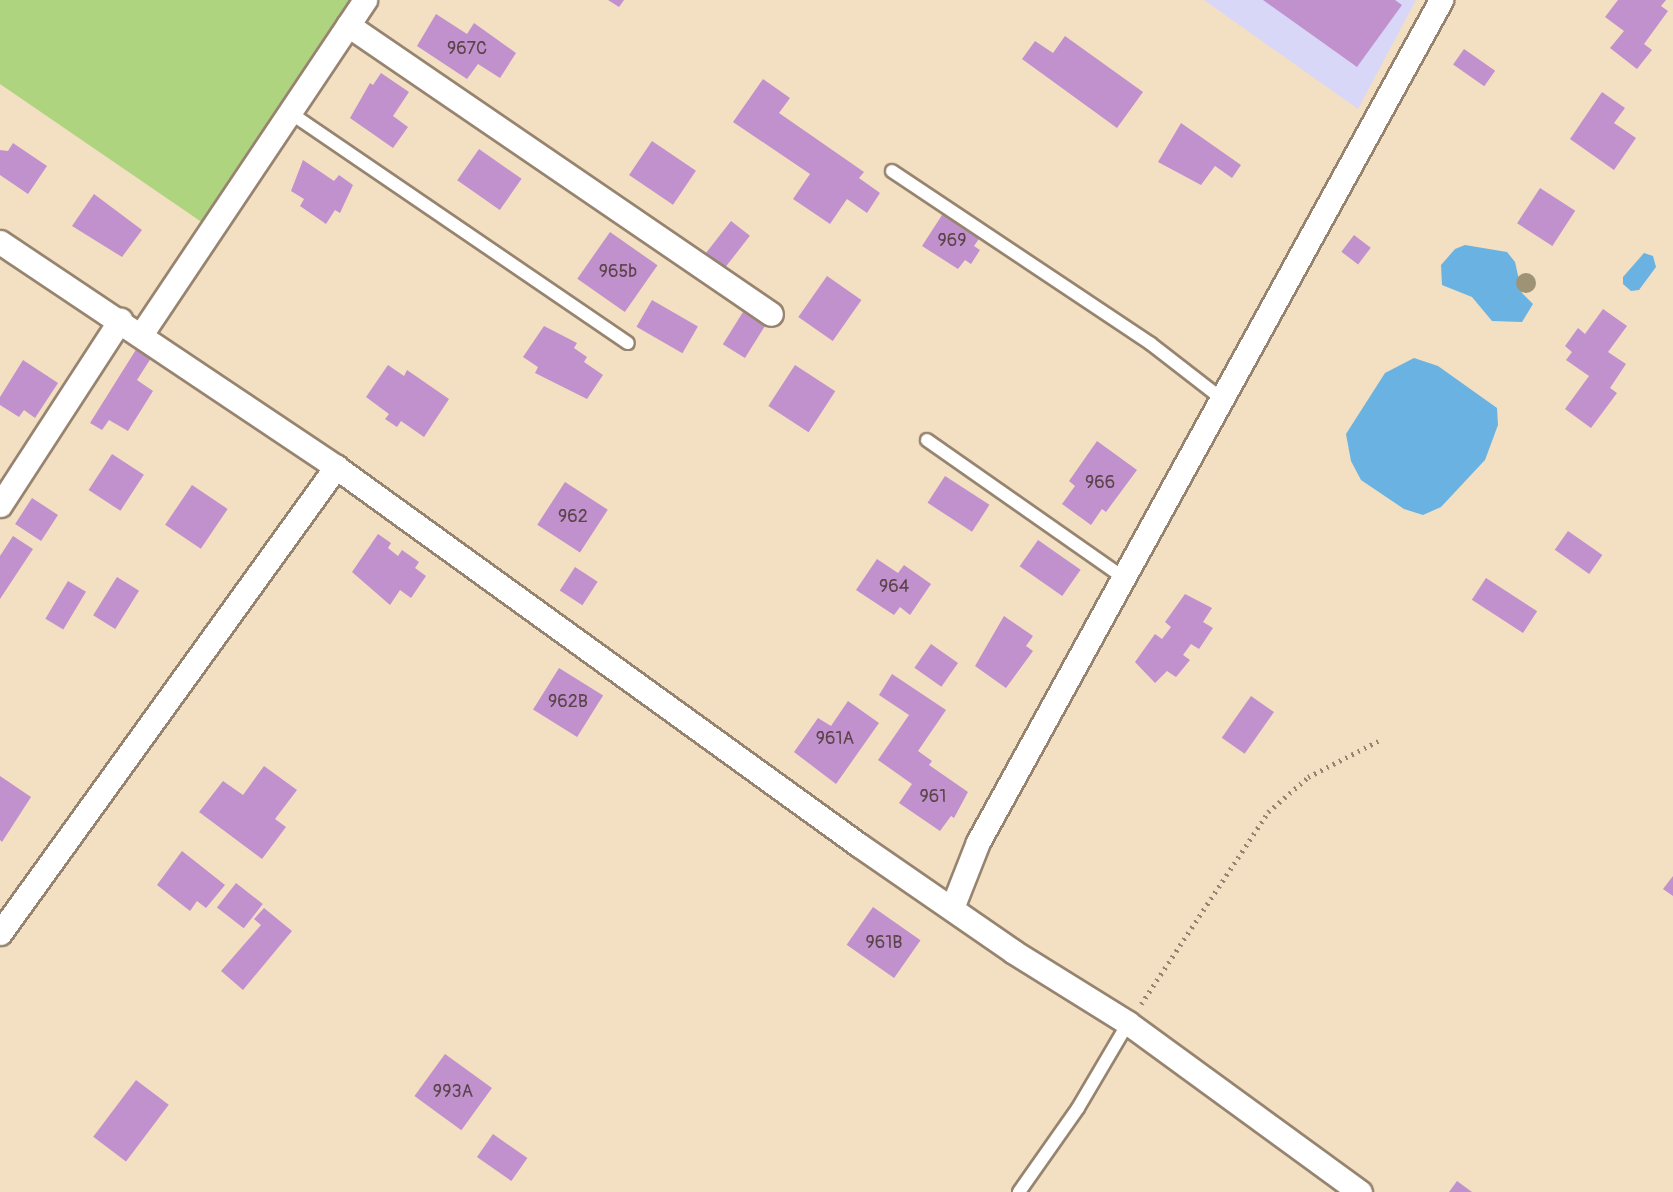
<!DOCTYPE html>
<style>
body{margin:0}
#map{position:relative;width:1673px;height:1192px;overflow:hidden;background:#f3dfc1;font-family:Pangolin,sans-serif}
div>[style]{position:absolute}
.built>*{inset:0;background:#d9d7f8}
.green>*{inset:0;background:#aed47f}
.water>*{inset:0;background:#6ab2e2}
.building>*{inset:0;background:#c191ce;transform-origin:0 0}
.path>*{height:4.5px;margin-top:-2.25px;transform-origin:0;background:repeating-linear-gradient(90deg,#978470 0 2px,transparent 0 7px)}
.roads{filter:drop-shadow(2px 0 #978470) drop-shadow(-2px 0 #978470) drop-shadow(0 2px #978470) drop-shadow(0 -2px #978470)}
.lane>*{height:12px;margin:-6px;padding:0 6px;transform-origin:6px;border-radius:6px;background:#fff}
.street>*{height:23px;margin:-11.5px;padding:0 11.5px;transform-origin:11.5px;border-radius:11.5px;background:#fff}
.trees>*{width:20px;height:20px;margin:-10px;border-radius:50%;background:#9e9375}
span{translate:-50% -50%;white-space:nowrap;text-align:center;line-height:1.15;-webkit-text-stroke:6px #fcf5e5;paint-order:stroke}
.number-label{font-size:18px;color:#5c444a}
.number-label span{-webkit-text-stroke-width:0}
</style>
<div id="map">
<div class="built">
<div style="clip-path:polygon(1204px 0,1416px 0,1358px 109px)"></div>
</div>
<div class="green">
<div style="clip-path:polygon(0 0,352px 0,203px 223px,0 84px)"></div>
</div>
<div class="water">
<div style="clip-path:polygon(1465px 245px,1507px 252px,1515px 262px,1522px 293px,1533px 304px,1522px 322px,1492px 321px,1472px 297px,1442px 285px,1441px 265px,1455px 249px)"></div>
<div style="clip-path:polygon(1644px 253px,1653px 256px,1656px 267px,1639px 290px,1631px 291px,1623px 284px,1623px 277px)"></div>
<div style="clip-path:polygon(1414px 358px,1438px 366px,1497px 408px,1498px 425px,1485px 460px,1441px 507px,1423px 515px,1404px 509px,1361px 480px,1351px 461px,1346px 434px,1385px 373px)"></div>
</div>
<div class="building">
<div style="clip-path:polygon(608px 0,624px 0,619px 7px)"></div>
<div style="clip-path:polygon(1263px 0,1395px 0,1402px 5px,1357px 67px)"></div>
<div style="clip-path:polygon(1618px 0,1666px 0,1661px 6px,1668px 11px,1644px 44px,1652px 50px,1637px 69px,1610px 48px,1624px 31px,1605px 17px)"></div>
<div style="clip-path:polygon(436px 14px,467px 34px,474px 23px,516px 53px,500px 78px,478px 64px,467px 79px,417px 46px)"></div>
<div style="clip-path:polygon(1065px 36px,1143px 92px,1117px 128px,1022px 59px,1035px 41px,1053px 53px)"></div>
<div style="left:1464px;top:49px;width:38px;height:19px;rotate:35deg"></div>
<div style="clip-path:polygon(381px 73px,409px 92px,393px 116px,408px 127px,393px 148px,350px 118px,370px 83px,373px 85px)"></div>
<div style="clip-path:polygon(763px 79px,790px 98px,779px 113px,864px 172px,859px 178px,880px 193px,867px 213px,847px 199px,830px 224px,793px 199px,810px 174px,733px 122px)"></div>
<div style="clip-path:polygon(1602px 92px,1625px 108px,1614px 123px,1636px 138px,1614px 170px,1570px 139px)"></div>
<div style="clip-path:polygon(1181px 123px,1241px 165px,1232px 178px,1215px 166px,1201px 185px,1158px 162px)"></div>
<div style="left:652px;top:141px;width:53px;height:41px;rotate:34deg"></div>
<div style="clip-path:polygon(13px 143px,47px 166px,28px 194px,0 175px,0 150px,8px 151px)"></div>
<div style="left:479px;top:149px;width:52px;height:38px;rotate:35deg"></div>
<div style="clip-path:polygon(303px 160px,334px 181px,339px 175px,353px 185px,340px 213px,335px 210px,326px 224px,300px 206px,304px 199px,291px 191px)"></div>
<div style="left:1540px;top:188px;width:42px;height:42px;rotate:33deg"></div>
<div style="clip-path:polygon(94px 194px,142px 230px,122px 257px,72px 226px)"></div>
<div style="clip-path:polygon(944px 212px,981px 236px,974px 246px,980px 250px,971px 264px,965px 260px,958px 269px,922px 246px)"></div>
<div style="left:731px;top:221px;width:24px;height:45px;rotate:38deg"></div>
<div style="left:610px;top:232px;width:58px;height:57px;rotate:35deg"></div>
<div style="left:1354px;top:235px;width:21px;height:21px;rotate:37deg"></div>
<div style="left:827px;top:276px;width:42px;height:50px;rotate:35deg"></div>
<div style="left:652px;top:300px;width:53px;height:31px;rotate:30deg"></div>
<div style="clip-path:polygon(1603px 309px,1627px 326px,1608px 352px,1626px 364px,1610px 388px,1617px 393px,1591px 428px,1565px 409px,1589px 376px,1566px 360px,1572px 352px,1565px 346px,1578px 328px,1585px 334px)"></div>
<div style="left:743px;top:312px;width:26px;height:38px;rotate:32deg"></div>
<div style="clip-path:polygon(544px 326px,577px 343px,574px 348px,587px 357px,584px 362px,603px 375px,587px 399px,535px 373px,538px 367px,523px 357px)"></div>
<div style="clip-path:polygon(137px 348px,151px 358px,137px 380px,153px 391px,128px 431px,109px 420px,102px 430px,90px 423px)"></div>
<div style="clip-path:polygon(23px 360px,58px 383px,35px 418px,24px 410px,19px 417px,0 405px,0 397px)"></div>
<div style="clip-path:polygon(388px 365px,404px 376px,407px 370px,449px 399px,424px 437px,401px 421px,397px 427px,385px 419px,389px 414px,366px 397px)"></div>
<div style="left:795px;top:365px;width:48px;height:49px;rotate:33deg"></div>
<div style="clip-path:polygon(1097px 441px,1137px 470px,1106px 512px,1102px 509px,1091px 525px,1062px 504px,1075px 486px,1069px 481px)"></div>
<div style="left:112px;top:454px;width:38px;height:43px;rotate:33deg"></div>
<div style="left:945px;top:476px;width:53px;height:32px;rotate:33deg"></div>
<div style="left:565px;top:482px;width:51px;height:51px;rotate:33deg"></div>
<div style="left:192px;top:485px;width:43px;height:48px;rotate:34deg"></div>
<div style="left:32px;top:498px;width:31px;height:31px;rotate:33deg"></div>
<div style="left:1568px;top:531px;width:42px;height:23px;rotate:35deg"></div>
<div style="clip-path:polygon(378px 534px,391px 543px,388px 548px,398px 556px,402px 550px,419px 562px,415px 568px,426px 576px,411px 598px,400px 590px,390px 605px,352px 572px)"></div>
<div style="clip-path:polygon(13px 536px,33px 549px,0 599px,0 556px)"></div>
<div style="left:1038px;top:540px;width:52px;height:32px;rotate:35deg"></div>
<div style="clip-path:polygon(877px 559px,898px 573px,904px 565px,931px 584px,910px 615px,900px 607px,894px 615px,856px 590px)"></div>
<div style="left:575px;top:567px;width:27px;height:28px;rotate:33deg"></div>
<div style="left:117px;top:577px;width:26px;height:45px;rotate:32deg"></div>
<div style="left:1486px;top:578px;width:61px;height:26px;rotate:33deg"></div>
<div style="left:68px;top:581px;width:21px;height:44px;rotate:31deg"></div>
<div style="clip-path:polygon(1185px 594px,1212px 608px,1203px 622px,1213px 628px,1199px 649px,1191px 644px,1183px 655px,1190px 660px,1176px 677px,1167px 671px,1155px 683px,1135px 662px,1155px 634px,1162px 639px,1171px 627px,1165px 622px)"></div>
<div style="clip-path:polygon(1004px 616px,1033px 636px,1026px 646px,1033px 651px,1006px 688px,975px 666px)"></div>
<div style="left:931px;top:644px;width:33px;height:29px;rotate:35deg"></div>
<div style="left:559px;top:668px;width:52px;height:49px;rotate:32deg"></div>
<div style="clip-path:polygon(892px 674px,946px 710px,918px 751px,932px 761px,929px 765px,968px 792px,954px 818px,951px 816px,940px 831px,899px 803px,912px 784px,878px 760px,909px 715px,879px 695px)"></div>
<div style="left:1251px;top:696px;width:28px;height:51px;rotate:35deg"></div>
<div style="clip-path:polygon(848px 701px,879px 723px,836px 784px,794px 752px,818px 718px,831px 726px)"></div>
<div style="clip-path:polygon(264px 766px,297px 790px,275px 819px,286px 827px,262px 859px,199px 812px,223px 781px,243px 795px)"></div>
<div style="clip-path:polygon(0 776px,31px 797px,2px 842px,0 840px)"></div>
<div style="clip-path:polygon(182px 851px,225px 885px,206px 908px,197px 901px,190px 911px,157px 885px)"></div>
<div style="clip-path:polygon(1673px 876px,1673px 896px,1663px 889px)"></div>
<div style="left:236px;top:883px;width:34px;height:31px;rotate:38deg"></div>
<div style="left:873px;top:907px;width:58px;height:46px;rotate:35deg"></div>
<div style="clip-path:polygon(264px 908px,292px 931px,243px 990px,221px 971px,261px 925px,254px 919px)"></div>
<div style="left:445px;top:1054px;width:58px;height:52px;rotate:36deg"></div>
<div style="left:136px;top:1080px;width:41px;height:71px;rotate:37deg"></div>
<div style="left:493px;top:1134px;width:42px;height:28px;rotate:35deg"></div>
<div style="clip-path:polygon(1457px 1181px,1472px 1192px,1449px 1192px)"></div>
</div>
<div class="path">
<div style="left:1141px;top:1004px;width:230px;rotate:-56.5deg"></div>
<div style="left:1268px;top:812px;width:53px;rotate:-41.2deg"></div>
<div style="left:1308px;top:777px;width:79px;rotate:-27.2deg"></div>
</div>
<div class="roads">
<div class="lane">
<div style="left:289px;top:112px;width:410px;rotate:34.3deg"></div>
<div style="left:892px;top:171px;width:311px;rotate:33.7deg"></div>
<div style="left:1151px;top:344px;width:90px;rotate:37.8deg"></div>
<div style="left:927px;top:440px;width:239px;rotate:35deg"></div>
<div style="left:1019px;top:1192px;width:103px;rotate:-54.9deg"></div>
<div style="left:1078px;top:1108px;width:99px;rotate:-59.5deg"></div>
</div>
<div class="street">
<div style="left:348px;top:25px;width:512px;rotate:34.34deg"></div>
<div style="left:0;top:242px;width:404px;rotate:33.8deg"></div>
<div style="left:336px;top:467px;width:645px;rotate:35.86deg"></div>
<div style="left:859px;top:845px;width:188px;rotate:34.6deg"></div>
<div style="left:1014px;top:952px;width:134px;rotate:31.9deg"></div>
<div style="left:1128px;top:1023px;width:287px;rotate:36.1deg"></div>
<div style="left:142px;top:333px;width:401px;rotate:-56.2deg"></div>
<div style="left:0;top:505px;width:221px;rotate:-57deg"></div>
<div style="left:952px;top:908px;width:71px;rotate:-68.5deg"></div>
<div style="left:978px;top:842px;width:961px;rotate:-61.19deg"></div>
<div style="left:0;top:933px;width:575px;rotate:-54.21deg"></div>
</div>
</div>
<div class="trees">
<div style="left:1526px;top:283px"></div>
</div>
<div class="number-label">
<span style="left:467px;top:49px">967C</span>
<span style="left:952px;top:241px">969</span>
<span style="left:618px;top:272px">965b</span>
<span style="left:1100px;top:483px">966</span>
<span style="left:573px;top:517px">962</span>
<span style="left:894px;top:587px">964</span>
<span style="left:568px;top:702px">962B</span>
<span style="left:835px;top:739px">961A</span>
<span style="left:933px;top:797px">961</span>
<span style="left:884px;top:943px">961B</span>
<span style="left:453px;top:1092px">993A</span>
</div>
</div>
